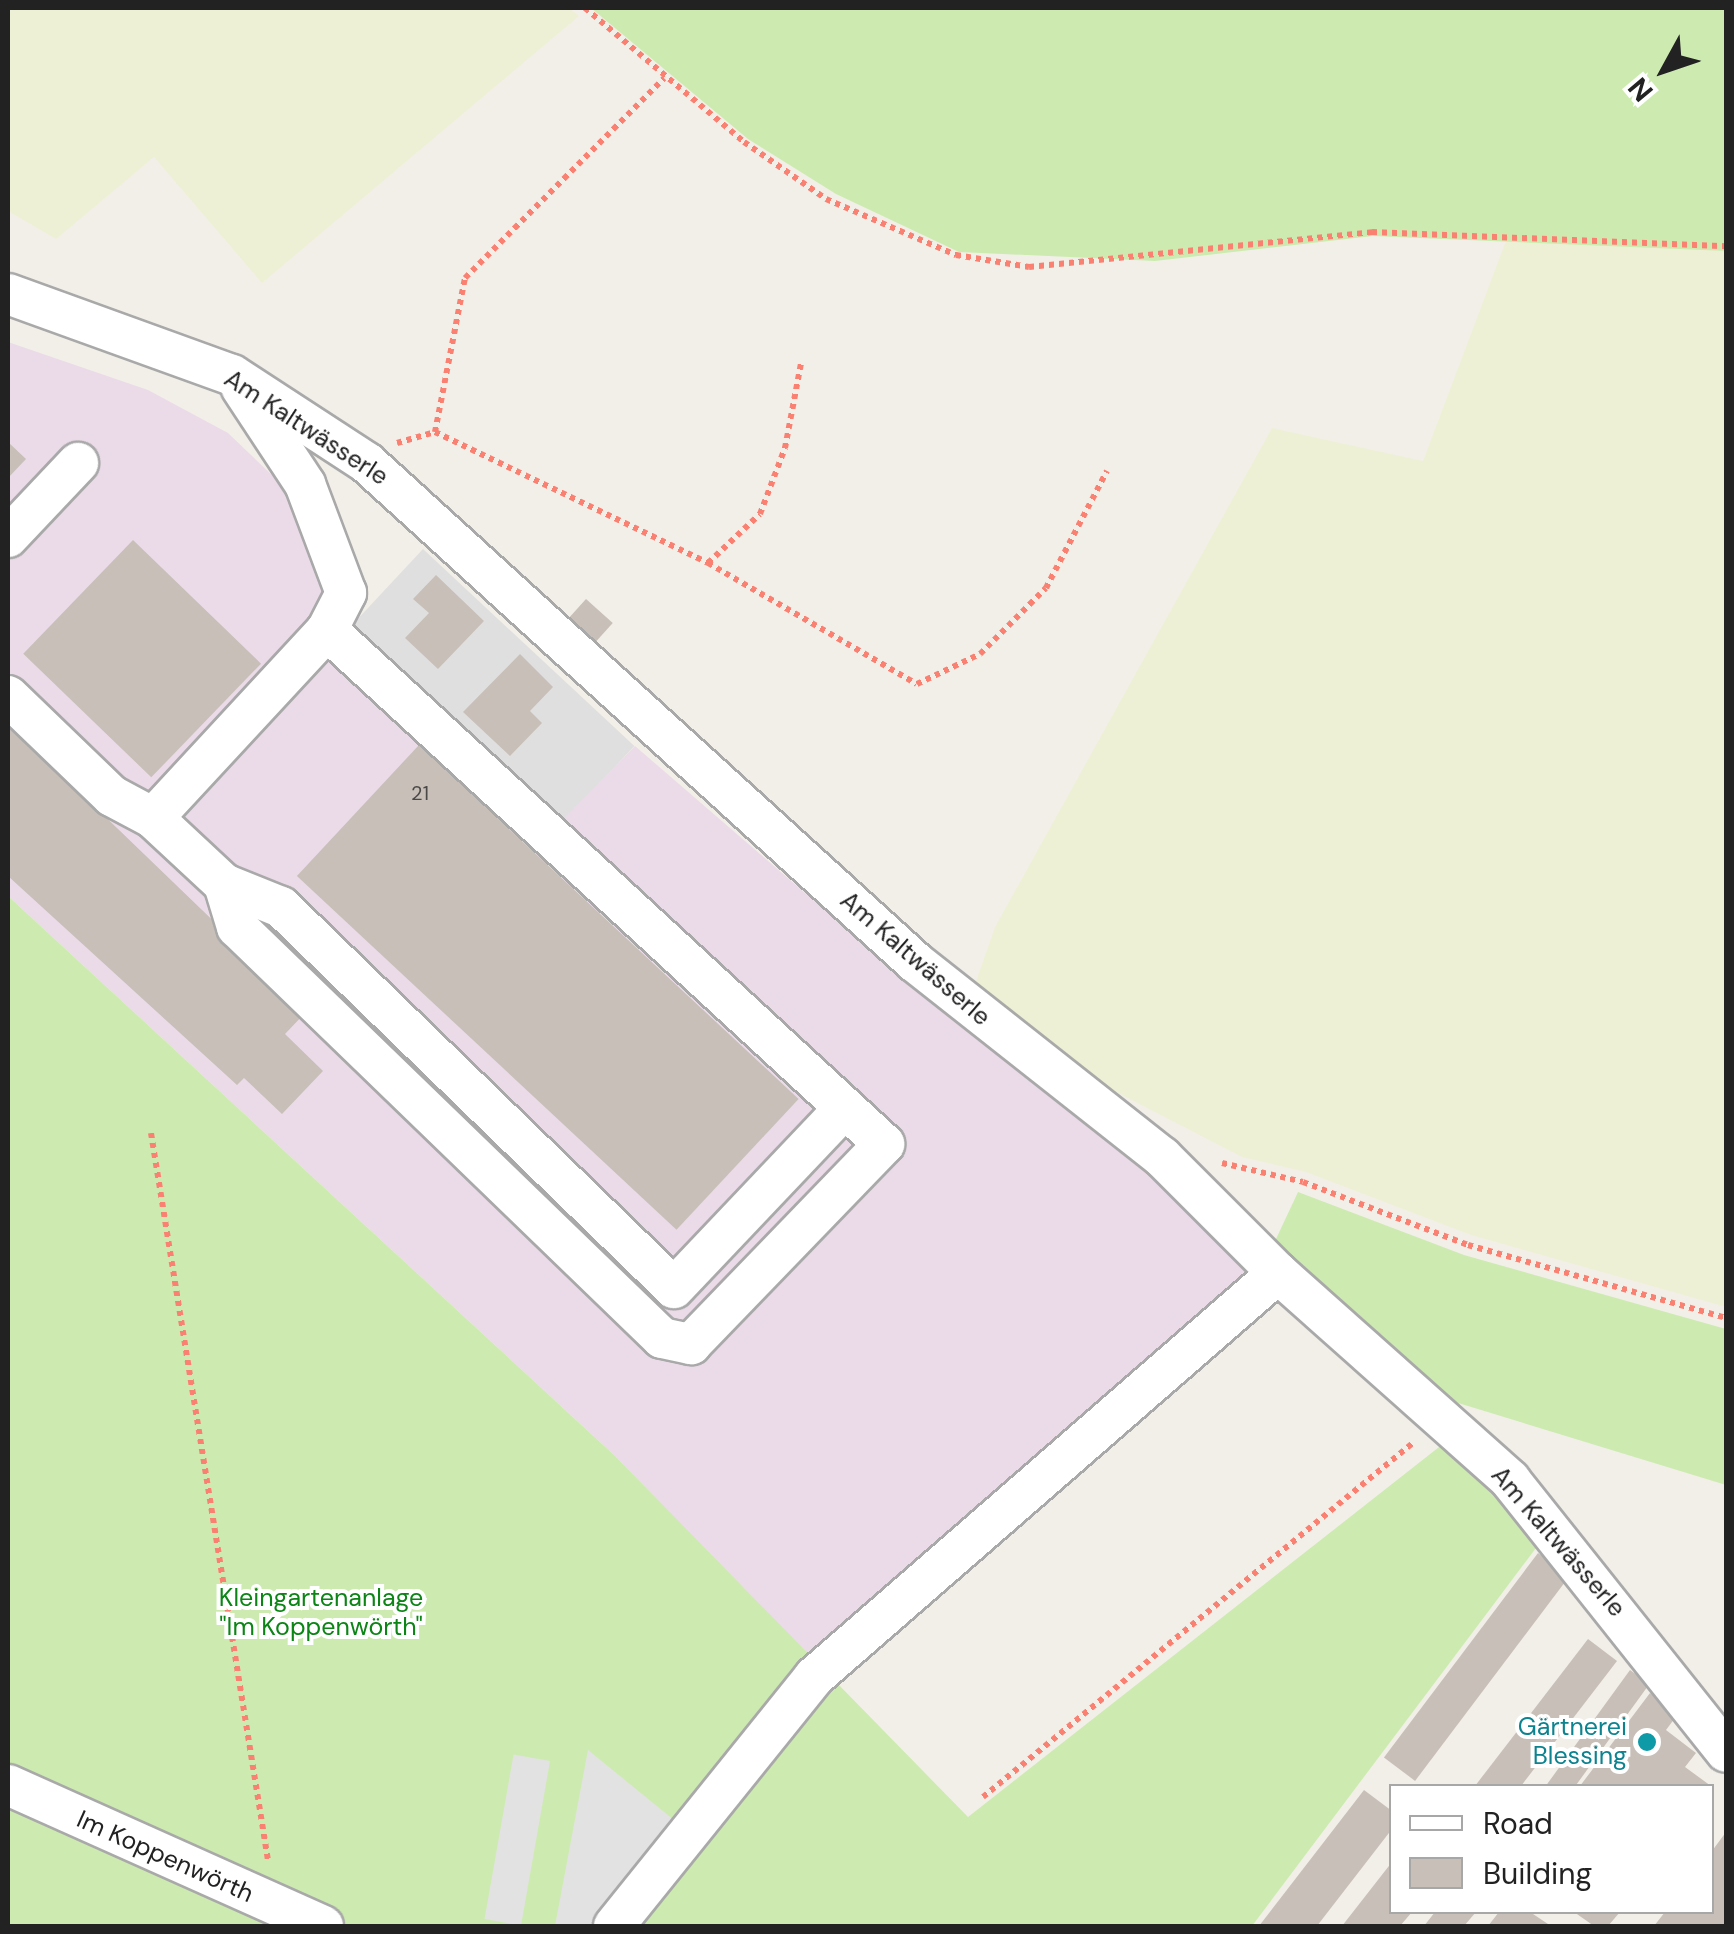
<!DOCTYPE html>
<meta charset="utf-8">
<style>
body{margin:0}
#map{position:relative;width:1734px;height:1934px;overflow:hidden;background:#f2efe9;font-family:"DM Sans",sans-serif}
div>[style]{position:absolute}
.residential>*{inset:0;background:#e0dfdf;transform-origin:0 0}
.industrial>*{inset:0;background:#ebdbe8}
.farmland>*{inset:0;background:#eef0d5}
.grass>*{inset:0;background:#cdebb0}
.parking>*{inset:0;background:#e2e2e2;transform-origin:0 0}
.building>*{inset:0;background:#c7bfb8;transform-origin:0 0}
.path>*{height:6px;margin-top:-3px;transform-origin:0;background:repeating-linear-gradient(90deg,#fa8072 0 5px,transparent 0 10px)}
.roads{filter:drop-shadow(2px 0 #a9a9a9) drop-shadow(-2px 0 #a9a9a9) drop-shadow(0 2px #a9a9a9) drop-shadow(0 -2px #a9a9a9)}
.minor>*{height:40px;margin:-20px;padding:0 20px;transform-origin:20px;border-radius:20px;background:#fff}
.dots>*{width:28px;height:28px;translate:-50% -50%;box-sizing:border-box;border:5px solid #fff;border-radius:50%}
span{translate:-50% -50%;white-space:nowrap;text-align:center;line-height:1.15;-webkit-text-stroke:8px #fff;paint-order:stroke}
.number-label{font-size:20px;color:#4b4948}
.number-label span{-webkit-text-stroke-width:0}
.street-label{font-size:25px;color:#222}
.park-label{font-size:25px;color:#0c8416}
.culture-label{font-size:25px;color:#0d838f}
.right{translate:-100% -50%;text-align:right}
.frame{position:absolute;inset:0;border:10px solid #222;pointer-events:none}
.legend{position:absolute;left:1389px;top:1784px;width:325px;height:130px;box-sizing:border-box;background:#fff;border:2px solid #a7a7a7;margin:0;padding:12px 18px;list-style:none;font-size:30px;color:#222}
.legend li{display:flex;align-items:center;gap:20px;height:50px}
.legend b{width:50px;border:2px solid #a7a7a7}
.north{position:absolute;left:1614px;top:20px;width:100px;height:100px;-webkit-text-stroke:8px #fff;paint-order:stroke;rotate:230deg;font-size:28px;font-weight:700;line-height:40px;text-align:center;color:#222}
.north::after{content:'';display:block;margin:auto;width:35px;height:45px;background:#222;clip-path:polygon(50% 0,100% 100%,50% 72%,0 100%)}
</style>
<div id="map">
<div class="residential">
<div style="left:423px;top:549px;width:289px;height:104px;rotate:43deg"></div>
</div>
<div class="industrial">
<div style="clip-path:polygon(8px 342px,148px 390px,228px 433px,276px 479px,321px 556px,323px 596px,557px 826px,635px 746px,921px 993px,1170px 1172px,1251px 1272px,812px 1660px,614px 1455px,8px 896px)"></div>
</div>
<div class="farmland">
<div style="clip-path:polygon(8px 8px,569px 8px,579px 16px,262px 283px,154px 157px,56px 239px,8px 211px)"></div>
<div style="clip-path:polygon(1507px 238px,1726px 251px,1726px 1307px,1471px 1235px,1306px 1172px,1242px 1157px,1091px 1079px,972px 993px,995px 927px,1272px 428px,1423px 461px)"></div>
</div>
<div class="grass">
<div style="clip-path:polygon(591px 8px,1726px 8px,1726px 251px,1373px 236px,1155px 261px,959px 252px,836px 194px,748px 139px)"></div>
<div style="clip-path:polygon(8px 896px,614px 1455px,968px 1817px,1448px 1440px,1542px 1540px,1252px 1926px,8px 1926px)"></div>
<div style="clip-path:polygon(1298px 1192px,1464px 1255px,1726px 1329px,1726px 1485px,1432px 1395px,1269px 1254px)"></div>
</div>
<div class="parking">
<div style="clip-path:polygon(588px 1750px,685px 1829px,598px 1926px,555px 1926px)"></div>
<div style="left:550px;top:1761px;width:167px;height:37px;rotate:100deg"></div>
</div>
<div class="building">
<div style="clip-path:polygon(8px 442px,26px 459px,8px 478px)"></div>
<div style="left:133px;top:540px;width:178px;height:158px;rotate:44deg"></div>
<div style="clip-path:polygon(436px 575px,484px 621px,438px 669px,405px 638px,429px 613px,413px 599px)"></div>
<div style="left:586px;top:599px;width:36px;height:32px;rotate:42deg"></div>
<div style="clip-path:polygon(520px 654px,553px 687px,530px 711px,542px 723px,510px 756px,463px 712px)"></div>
<div style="clip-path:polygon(8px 723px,307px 1011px,285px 1034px,323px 1071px,282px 1114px,244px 1078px,237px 1085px,8px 876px)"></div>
<div style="left:419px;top:745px;width:519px;height:179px;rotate:43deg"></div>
<div style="left:1538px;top:1553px;width:39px;height:256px;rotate:37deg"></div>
<div style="clip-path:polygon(1588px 1639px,1617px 1661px,1521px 1786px,1475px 1786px)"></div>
<div style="left:1630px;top:1670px;width:24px;height:147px;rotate:36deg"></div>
<div style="clip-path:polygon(1650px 1693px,1678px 1714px,1666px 1730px,1696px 1753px,1685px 1767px,1711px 1786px,1580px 1786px)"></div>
<div style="clip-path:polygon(1364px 1790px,1392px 1811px,1392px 1829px,1317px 1926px,1259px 1926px)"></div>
<div style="clip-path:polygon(1726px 1832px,1726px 1926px,1654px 1926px,1665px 1912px,1712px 1912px,1712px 1851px)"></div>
<div style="clip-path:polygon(1392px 1862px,1392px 1912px,1412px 1912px,1400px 1926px,1342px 1926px)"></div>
<div style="clip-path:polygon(1435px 1912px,1476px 1912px,1464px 1926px,1424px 1926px)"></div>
<div style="clip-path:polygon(1499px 1912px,1530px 1912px,1551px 1926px,1488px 1926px)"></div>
<div style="clip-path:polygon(1574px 1912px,1620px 1912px,1608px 1926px,1594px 1926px)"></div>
</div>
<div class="path">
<div style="left:585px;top:8px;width:208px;rotate:40.1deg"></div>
<div style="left:744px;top:142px;width:100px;rotate:34.8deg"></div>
<div style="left:826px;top:199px;width:142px;rotate:23.3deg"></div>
<div style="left:956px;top:255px;width:74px;rotate:9.3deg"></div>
<div style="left:1029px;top:267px;width:345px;rotate:-5.8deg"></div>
<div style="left:1372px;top:232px;width:354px;rotate:2.3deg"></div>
<div style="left:435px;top:432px;width:303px;rotate:25.6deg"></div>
<div style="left:708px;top:563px;width:241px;rotate:30.1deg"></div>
<div style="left:917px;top:684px;width:70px;rotate:-25.5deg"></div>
<div style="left:980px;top:654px;width:93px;rotate:-45deg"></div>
<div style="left:1046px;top:588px;width:132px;rotate:-62.5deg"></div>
<div style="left:397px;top:443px;width:40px;rotate:-16deg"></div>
<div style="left:435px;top:432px;width:157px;rotate:-79deg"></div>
<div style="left:465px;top:278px;width:282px;rotate:-45.1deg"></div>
<div style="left:708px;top:563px;width:71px;rotate:-43.3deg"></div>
<div style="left:760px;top:514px;width:71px;rotate:-69.3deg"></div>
<div style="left:785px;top:448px;width:86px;rotate:-79.3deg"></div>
<div style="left:151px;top:1133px;width:736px;rotate:80.86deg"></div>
<div style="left:1222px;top:1163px;width:83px;rotate:13.2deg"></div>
<div style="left:1303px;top:1182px;width:177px;rotate:20.9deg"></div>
<div style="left:1468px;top:1245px;width:268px;rotate:15.8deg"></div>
<div style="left:983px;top:1797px;width:558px;rotate:-39.48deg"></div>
</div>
<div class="roads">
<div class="minor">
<div style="left:8px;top:294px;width:238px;rotate:19.9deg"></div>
<div style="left:232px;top:375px;width:161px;rotate:33.1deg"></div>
<div style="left:367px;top:463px;width:741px;rotate:42.32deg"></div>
<div style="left:915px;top:962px;width:315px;rotate:38.3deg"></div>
<div style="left:1162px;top:1157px;width:164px;rotate:45deg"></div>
<div style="left:1278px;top:1273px;width:311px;rotate:41.7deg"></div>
<div style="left:1510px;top:1480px;width:347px;rotate:51.5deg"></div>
<div style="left:8px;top:537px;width:102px;rotate:-46.6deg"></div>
<div style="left:8px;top:696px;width:144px;rotate:43.9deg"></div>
<div style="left:112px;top:796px;width:47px;rotate:28.2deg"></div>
<div style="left:153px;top:818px;width:256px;rotate:-47.2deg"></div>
<div style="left:327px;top:630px;width:42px;rotate:-62.8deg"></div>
<div style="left:346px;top:593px;width:116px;rotate:-110.6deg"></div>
<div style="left:305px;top:484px;width:116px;rotate:-123.4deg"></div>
<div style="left:153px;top:818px;width:97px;rotate:42.9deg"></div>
<div style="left:224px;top:884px;width:61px;rotate:22deg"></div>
<div style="left:281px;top:907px;width:547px;rotate:44.11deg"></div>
<div style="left:674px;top:1288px;width:248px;rotate:-46.5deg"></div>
<div style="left:224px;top:884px;width:45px;rotate:73.2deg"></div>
<div style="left:237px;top:927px;width:591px;rotate:44.04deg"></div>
<div style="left:662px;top:1338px;width:30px;rotate:12deg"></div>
<div style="left:691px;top:1344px;width:278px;rotate:-46deg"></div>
<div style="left:884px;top:1144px;width:758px;rotate:-137.3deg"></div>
<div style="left:8px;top:1785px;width:345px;rotate:24.1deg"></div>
<div style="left:614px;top:1926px;width:319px;rotate:-51.2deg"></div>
<div style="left:814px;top:1677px;width:615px;rotate:-41.05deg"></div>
</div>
</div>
<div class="dots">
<div style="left:1647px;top:1742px;background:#0f9aa8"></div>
</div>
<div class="number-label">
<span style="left:420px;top:793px">21</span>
</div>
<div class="street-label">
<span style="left:306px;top:428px;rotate:33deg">Am Kaltwässerle</span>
<span style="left:915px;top:959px;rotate:41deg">Am Kaltwässerle</span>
<span style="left:1558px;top:1542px;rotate:49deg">Am Kaltwässerle</span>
<span style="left:165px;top:1857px;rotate:24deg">Im Koppenwörth</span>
</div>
<div class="park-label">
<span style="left:321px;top:1613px">Kleingartenanlage<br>"Im Koppenwörth"</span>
</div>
<div class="culture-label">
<span class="right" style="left:1627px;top:1742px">Gärtnerei<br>Blessing</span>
</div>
<div class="frame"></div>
<ul class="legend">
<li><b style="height:12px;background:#fff"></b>Road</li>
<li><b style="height:28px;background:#c7bfb8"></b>Building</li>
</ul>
<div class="north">N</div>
</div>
